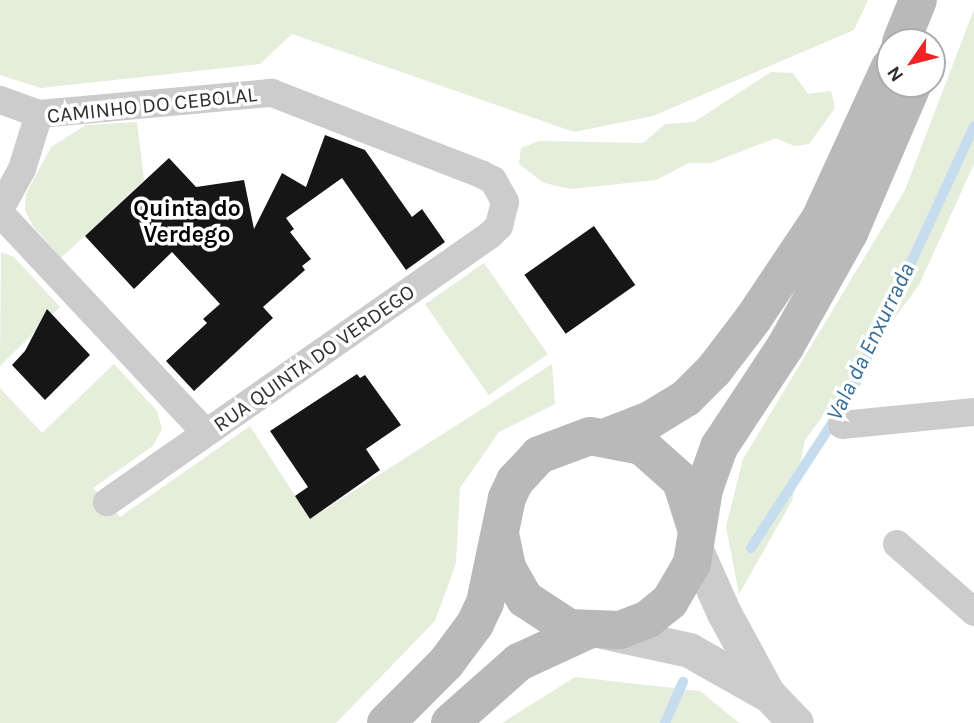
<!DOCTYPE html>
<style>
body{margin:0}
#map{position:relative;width:974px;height:723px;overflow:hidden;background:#fff;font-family:Karla,sans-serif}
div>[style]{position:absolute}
.green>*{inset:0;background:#e4eedb;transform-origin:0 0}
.stream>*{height:10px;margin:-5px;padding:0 5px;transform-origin:5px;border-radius:5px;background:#c6ddef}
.building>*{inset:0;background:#161616;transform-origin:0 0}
.minor>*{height:28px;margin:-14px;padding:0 14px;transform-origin:14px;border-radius:14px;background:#ccc}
.tertiary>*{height:35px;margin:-17.5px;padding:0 17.5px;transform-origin:17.5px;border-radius:17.5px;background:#ccc}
.secondary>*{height:38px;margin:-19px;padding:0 19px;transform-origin:19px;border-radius:19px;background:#b9b9b9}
span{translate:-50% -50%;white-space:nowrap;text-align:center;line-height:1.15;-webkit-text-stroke:7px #fff;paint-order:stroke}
.street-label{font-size:21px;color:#2f2f2f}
.neighbourhood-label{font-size:23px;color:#000;font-weight:700}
.water-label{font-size:23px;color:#356e99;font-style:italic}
.north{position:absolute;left:876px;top:28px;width:70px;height:70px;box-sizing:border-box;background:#fff;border:2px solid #acacac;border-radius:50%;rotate:235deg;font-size:19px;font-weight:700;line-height:28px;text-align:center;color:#2f2f2f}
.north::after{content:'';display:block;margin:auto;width:24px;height:32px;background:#f62127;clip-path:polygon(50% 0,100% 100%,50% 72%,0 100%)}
</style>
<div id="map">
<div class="green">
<div style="clip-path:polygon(0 0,868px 0,854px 30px,653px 116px,574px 132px,292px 34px,260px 64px,41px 88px,0 75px)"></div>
<div style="clip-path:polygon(974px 9px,974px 164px,919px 285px,805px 440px,792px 501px,739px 594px,726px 527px,743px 459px,905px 190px)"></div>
<div style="clip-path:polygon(771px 72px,793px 73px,808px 94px,831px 91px,835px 108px,809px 144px,794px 146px,776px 138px,711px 163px,689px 163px,656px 180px,571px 189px,544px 183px,519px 164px,521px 148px,539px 141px,643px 143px,665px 124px,694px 122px)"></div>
<div style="clip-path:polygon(137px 122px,144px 180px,61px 258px,33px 226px,25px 210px,26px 194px,51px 147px,86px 125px)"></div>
<div style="clip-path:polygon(1px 252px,14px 257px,60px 307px,0 366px)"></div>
<div style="left:484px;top:263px;width:111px;height:72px;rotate:55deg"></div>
<div style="clip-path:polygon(114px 364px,157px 411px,162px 429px,153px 446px,93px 488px,120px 517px,250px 426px,310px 519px,552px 364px,555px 404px,499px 432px,460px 488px,456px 563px,435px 621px,336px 723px,0 723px,0 388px,42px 433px)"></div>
<div style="clip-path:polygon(575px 677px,700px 691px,739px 723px,502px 723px)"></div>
</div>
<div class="stream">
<div style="left:751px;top:548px;width:180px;rotate:-57deg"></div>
<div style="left:849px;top:397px;width:298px;rotate:-65.2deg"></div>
<div style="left:665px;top:723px;width:45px;rotate:-66.3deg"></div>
</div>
<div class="building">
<div style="clip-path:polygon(325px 135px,365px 150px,412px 217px,422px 209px,445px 242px,406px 270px,342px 178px,286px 218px,294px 229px,290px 232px,311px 259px,302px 266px,305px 270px,263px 307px,273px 318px,194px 391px,166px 361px,207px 323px,203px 319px,220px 304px,172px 252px,134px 289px,85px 236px,169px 158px,196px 187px,244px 180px,254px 229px,282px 173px,306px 187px)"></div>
<div style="left:594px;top:226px;width:72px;height:85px;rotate:55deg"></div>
<div style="clip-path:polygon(47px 309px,90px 355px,45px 400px,12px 365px,25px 351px)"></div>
<div style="clip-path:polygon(357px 374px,360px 378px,365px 375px,401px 425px,366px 449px,380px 470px,310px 519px,295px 496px,308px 487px,270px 431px)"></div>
</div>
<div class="minor">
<div style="left:0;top:100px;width:41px;rotate:19.7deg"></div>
<div style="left:39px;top:114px;width:234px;rotate:-5.2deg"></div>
<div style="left:272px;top:93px;width:224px;rotate:21.2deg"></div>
<div style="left:481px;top:174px;width:13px;rotate:27deg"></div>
<div style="left:493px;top:180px;width:25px;rotate:61deg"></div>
<div style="left:505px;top:202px;width:25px;rotate:104deg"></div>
<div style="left:499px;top:226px;width:13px;rotate:135deg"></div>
<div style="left:490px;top:235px;width:467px;rotate:145.1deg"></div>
<div style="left:0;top:209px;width:46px;rotate:-61.2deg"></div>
<div style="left:22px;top:169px;width:58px;rotate:-72.8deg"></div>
<div style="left:0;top:213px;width:301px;rotate:46.9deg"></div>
<div style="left:842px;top:425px;width:133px;rotate:-5.6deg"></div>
<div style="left:897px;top:544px;width:103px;rotate:41.4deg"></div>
</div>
<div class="tertiary">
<div style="left:695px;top:548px;width:71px;rotate:66deg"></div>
<div style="left:724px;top:613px;width:92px;rotate:61.5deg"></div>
<div style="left:768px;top:694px;width:40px;rotate:46deg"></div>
<div style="left:606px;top:632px;width:85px;rotate:12.2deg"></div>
<div style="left:689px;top:650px;width:90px;rotate:29.4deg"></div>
</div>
<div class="secondary">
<div style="left:901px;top:42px;width:45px;rotate:-68deg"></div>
<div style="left:609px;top:436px;width:44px;rotate:-21.3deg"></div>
<div style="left:650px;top:420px;width:42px;rotate:-31.4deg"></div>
<div style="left:686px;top:398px;width:40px;rotate:-45deg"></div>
<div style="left:714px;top:370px;width:64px;rotate:-52.6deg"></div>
<div style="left:753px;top:319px;width:120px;rotate:-56.2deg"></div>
<div style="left:820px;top:219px;width:167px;rotate:-65.3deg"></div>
<div style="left:500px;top:534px;width:35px;rotate:78deg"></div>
<div style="left:507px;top:568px;width:36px;rotate:60deg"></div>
<div style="left:525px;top:599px;width:53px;rotate:33.4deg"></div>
<div style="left:569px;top:628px;width:51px;rotate:2.2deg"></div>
<div style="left:620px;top:630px;width:30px;rotate:-21deg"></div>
<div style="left:648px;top:619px;width:28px;rotate:-39deg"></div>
<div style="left:670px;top:601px;width:44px;rotate:-59.9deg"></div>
<div style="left:692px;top:563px;width:75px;rotate:-80.8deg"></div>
<div style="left:704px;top:489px;width:45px;rotate:-70.3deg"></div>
<div style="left:719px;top:447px;width:120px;rotate:-56.6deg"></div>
<div style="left:785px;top:347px;width:131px;rotate:-60.7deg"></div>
<div style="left:849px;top:233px;width:162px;rotate:-66.8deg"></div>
<div style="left:386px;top:723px;width:85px;rotate:-45deg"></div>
<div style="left:446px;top:663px;width:49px;rotate:-53.4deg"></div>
<div style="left:475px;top:624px;width:23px;rotate:-65deg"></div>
<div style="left:485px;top:603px;width:107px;rotate:-78.2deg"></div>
<div style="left:507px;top:498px;width:19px;rotate:-65deg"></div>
<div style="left:515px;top:481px;width:35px;rotate:-47deg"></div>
<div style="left:539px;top:455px;width:54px;rotate:-20.4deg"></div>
<div style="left:590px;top:436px;width:53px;rotate:10.9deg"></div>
<div style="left:642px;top:446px;width:52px;rotate:41.9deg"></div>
<div style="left:681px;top:481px;width:49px;rotate:72.3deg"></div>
<div style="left:450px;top:723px;width:92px;rotate:-41.5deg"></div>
<div style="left:519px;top:662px;width:74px;rotate:-24.8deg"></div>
</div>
<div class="street-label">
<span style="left:152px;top:105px;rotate:-6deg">CAMINHO DO CEBOLAL</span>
<span style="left:314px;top:358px;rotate:-35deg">RUA QUINTA DO VERDEGO</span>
</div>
<div class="neighbourhood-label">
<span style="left:187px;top:222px">Quinta do<br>Verdego</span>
</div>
<div class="water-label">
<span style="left:871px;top:342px;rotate:-64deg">Vala da Enxurrada</span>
</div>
<div class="north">N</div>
</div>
